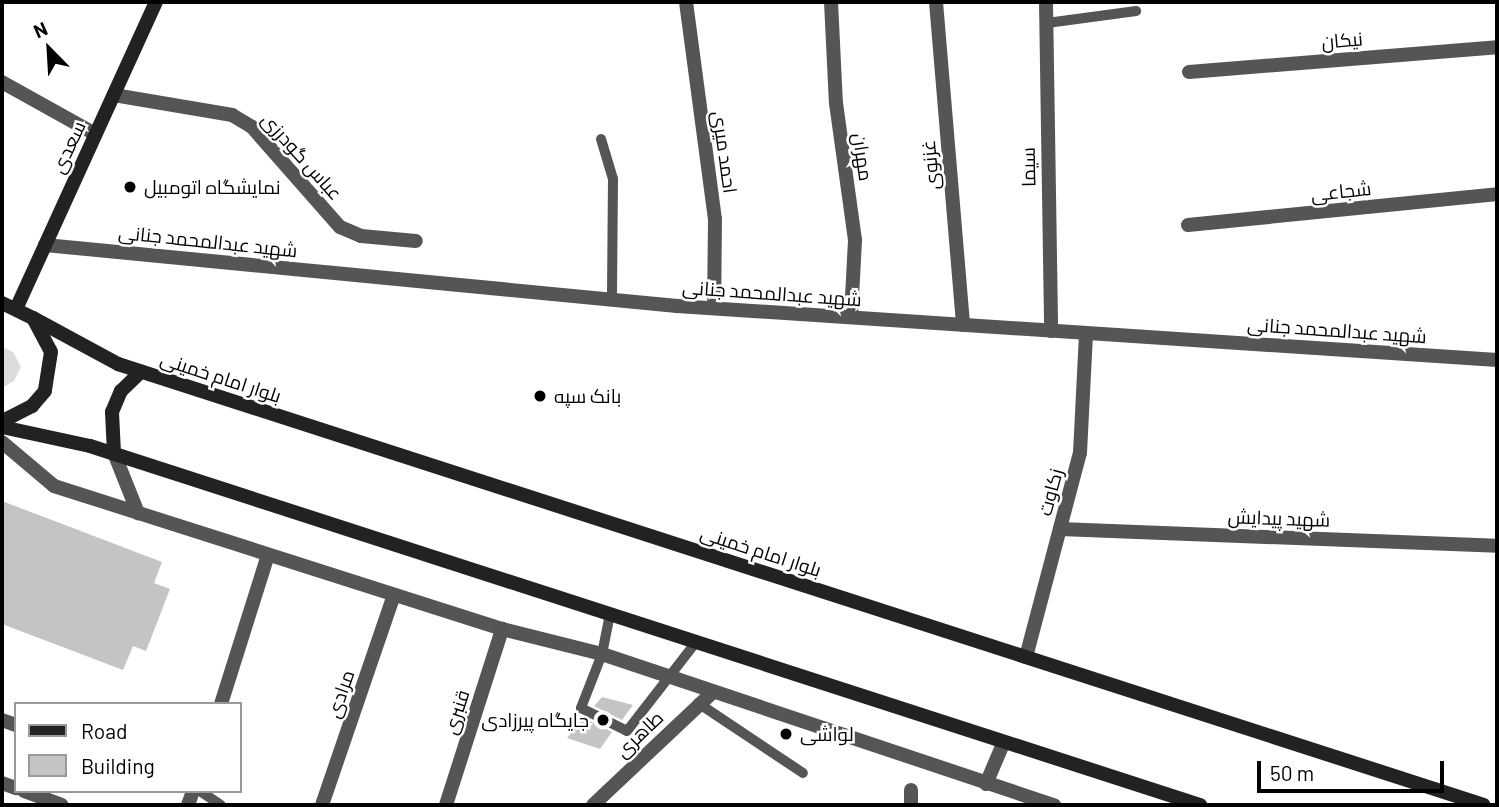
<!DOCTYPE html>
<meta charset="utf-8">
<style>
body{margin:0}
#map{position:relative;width:1499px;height:807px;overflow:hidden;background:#fff;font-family:Barlow,Cairo,sans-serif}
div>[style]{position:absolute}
.green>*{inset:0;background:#dcdcdc}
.building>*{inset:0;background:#c4c4c4}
.service>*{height:10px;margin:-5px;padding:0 5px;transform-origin:5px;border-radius:5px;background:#555}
.minor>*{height:14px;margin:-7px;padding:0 7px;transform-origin:7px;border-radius:7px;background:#555}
.secondary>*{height:14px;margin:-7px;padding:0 7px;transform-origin:7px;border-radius:7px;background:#222}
.dots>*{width:19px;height:19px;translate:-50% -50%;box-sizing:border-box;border:4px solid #fff;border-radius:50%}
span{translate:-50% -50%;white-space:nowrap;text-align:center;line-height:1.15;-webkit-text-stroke:5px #fff;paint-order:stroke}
.street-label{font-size:19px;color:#000}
.poi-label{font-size:19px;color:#000}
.left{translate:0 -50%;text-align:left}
.right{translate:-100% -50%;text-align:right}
.frame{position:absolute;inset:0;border:4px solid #000;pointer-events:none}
.legend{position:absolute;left:14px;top:702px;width:228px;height:91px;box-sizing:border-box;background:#fff;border:2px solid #999;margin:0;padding:9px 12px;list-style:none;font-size:21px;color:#000}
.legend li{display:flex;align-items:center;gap:14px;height:35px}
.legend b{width:35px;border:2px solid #999}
.north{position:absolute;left:14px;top:14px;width:70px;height:70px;-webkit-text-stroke:5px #fff;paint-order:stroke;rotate:336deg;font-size:19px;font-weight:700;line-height:28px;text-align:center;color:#000}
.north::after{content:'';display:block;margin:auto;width:24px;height:32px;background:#000;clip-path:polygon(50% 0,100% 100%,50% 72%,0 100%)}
.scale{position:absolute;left:1257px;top:761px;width:187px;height:32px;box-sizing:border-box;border:4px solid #000;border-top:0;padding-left:9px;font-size:21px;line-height:24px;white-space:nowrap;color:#000;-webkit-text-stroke:5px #fff;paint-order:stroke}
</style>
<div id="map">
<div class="green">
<div style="clip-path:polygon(2px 347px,13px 352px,21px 367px,14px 381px,2px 388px)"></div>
</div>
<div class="building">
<div style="clip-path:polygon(2px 501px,162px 562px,154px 583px,170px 589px,146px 651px,133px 646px,123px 670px,2px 624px)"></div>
<div style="clip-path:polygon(602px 697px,633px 705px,622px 720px,594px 706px)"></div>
<div style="clip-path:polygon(584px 718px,612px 732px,600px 749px,567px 738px)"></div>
</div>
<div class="service">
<div style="left:1047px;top:23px;width:90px;rotate:-7.7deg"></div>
<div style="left:601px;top:139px;width:42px;rotate:73.3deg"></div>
<div style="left:613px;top:179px;width:121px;rotate:90.5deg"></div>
<div style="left:610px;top:614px;width:41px;rotate:101.3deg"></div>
<div style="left:602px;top:654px;width:58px;rotate:111.3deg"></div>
<div style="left:581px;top:708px;width:51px;rotate:26.6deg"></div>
<div style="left:627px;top:731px;width:113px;rotate:-52.2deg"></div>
<div style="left:698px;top:703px;width:126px;rotate:33.7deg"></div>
<div style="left:200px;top:791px;width:25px;rotate:34deg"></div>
</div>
<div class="minor">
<div style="left:686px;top:2px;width:219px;rotate:82.4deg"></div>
<div style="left:715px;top:219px;width:89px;rotate:90.6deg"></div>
<div style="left:831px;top:2px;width:101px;rotate:87.2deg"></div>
<div style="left:836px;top:103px;width:138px;rotate:82.1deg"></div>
<div style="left:855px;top:240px;width:77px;rotate:93deg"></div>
<div style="left:936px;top:2px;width:324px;rotate:85.2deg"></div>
<div style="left:1046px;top:2px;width:329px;rotate:89.1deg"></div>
<div style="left:1189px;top:72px;width:309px;rotate:-4.6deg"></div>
<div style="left:2px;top:82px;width:107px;rotate:29.2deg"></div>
<div style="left:114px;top:95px;width:120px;rotate:9.6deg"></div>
<div style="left:232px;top:115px;width:23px;rotate:31deg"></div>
<div style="left:252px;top:127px;width:133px;rotate:48.7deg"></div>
<div style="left:340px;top:227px;width:23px;rotate:23deg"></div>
<div style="left:361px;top:236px;width:55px;rotate:5.2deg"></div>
<div style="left:1188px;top:225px;width:311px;rotate:-5.7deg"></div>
<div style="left:45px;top:245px;width:635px;rotate:5.51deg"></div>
<div style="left:677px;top:306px;width:822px;rotate:3.77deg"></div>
<div style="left:2px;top:442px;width:68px;rotate:40.2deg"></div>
<div style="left:54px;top:486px;width:470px;rotate:17.7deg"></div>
<div style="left:502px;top:629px;width:103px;rotate:14deg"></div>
<div style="left:602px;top:654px;width:477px;rotate:18.5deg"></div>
<div style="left:114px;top:453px;width:65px;rotate:68.2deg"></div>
<div style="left:1060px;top:529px;width:437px;rotate:2.2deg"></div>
<div style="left:1026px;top:657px;width:211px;rotate:-75.2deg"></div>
<div style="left:1080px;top:453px;width:120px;rotate:-87.1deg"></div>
<div style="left:221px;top:704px;width:156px;rotate:-72.5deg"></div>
<div style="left:2px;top:720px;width:15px;rotate:20deg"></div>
<div style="left:2px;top:783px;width:15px;rotate:20deg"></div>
<div style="left:986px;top:784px;width:43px;rotate:-67deg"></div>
<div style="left:24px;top:791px;width:40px;rotate:20.2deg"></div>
<div style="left:188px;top:805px;width:15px;rotate:-70deg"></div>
<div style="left:322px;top:805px;width:222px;rotate:-71.1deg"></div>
<div style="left:446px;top:805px;width:185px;rotate:-72.3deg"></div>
<div style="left:593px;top:805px;width:165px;rotate:-43.3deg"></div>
<div style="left:911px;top:805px;width:15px;rotate:-90deg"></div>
</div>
<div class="secondary">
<div style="left:2px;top:303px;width:34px;rotate:26deg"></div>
<div style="left:33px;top:318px;width:38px;rotate:62deg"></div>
<div style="left:51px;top:352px;width:39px;rotate:99deg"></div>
<div style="left:45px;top:391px;width:20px;rotate:131deg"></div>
<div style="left:32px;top:406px;width:34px;rotate:153deg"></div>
<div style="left:16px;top:309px;width:337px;rotate:-65.5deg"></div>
<div style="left:33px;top:318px;width:97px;rotate:28.4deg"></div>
<div style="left:118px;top:364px;width:1435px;rotate:17.89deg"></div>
<div style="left:2px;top:427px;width:90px;rotate:12.2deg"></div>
<div style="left:90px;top:446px;width:1167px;rotate:17.92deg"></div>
<div style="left:114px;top:453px;width:41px;rotate:-92.8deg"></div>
<div style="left:112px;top:412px;width:23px;rotate:-67deg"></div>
<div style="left:121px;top:391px;width:28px;rotate:-44deg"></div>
</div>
<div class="dots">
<div style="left:130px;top:187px;background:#000"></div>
<div style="left:540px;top:396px;background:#000"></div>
<div style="left:603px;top:720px;background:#000"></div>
<div style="left:786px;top:734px;background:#000"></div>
</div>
<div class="street-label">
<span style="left:1342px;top:40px;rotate:-5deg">نیکان</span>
<span style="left:68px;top:147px;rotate:-65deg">سعدی</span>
<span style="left:725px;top:152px;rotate:82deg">احمد میری</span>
<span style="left:302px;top:156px;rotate:48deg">عباس گودرزی</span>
<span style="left:863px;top:157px;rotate:82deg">مهران</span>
<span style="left:930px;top:165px;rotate:-95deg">غزنوی</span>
<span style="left:1028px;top:167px;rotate:-91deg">سیما</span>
<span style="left:1341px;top:191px;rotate:-6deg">شجاعی</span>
<span style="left:208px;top:241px;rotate:6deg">شهید عبدالمحمد جنانی</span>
<span style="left:772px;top:293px;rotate:4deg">شهید عبدالمحمد جنانی</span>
<span style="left:1337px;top:330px;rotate:4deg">شهید عبدالمحمد جنانی</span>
<span style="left:221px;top:377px;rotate:18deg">بلوار امام خمینی</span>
<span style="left:1050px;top:492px;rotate:-75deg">زکاوت</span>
<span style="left:1279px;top:518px;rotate:2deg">شهید پیدایش</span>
<span style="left:761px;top:551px;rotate:18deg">بلوار امام خمینی</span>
<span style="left:340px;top:694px;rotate:-71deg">مرادی</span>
<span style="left:456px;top:712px;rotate:-72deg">قنبری</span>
<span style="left:639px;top:734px;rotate:-44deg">طاهری</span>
</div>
<div class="poi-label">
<span class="left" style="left:144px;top:187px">نمایشگاه اتومبیل</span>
<span class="left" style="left:554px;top:396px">بانک سپه</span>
<span class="right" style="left:589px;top:720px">جایگاه پیرزادی</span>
<span class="left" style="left:800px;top:734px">لواشی</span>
</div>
<div class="frame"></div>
<ul class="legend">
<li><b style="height:9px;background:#222"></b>Road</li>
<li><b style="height:19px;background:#c4c4c4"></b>Building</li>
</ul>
<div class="north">N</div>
<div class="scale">50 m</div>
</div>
